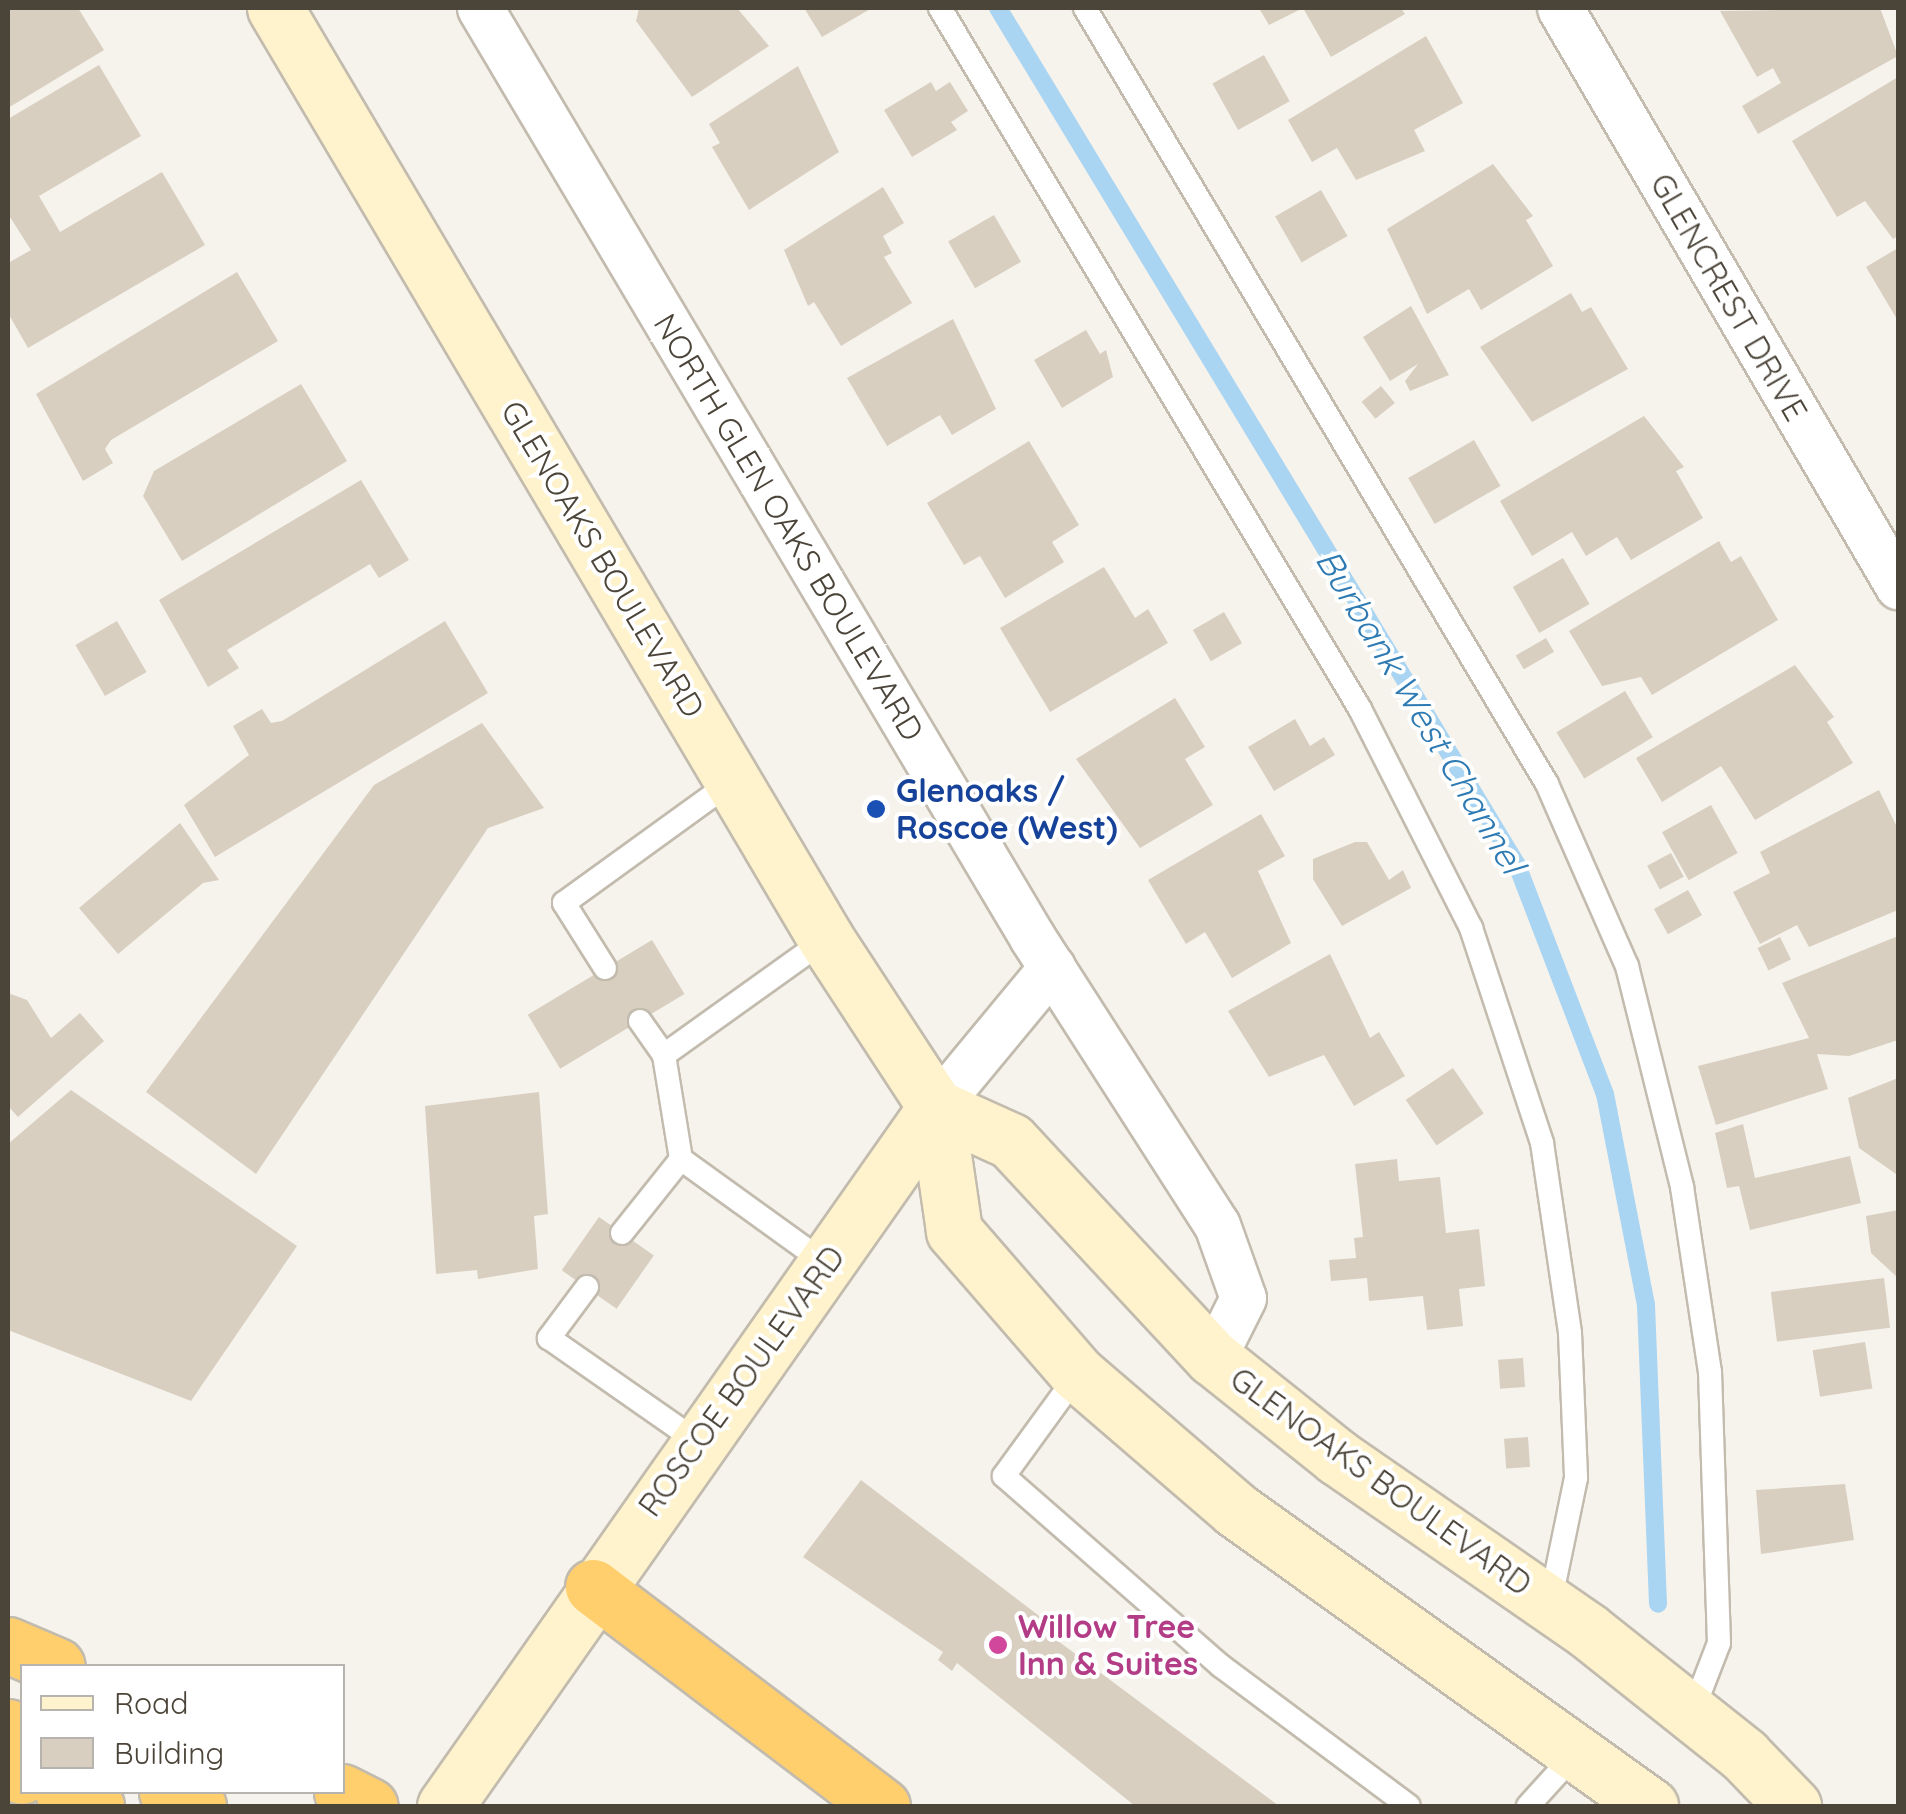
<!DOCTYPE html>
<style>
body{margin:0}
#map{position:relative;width:1906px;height:1814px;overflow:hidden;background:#f6f3ec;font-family:Quicksand,sans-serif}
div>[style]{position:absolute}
.stream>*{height:18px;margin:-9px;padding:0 9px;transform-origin:9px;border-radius:9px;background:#a9d4f2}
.building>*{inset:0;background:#d8cfc1;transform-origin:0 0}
.roads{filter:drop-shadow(2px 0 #c2bbae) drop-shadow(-2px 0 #c2bbae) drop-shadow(0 2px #c2bbae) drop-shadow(0 -2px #c2bbae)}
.lane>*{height:22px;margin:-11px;padding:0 11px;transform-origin:11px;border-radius:11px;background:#fff}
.street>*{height:45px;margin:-22.5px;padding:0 22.5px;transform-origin:22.5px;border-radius:22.5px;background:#fff}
.secondary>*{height:55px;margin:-27.5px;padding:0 27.5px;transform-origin:27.5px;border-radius:27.5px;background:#fff3cd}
.highway>*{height:55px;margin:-27.5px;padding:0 27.5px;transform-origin:27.5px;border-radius:27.5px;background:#ffcf6e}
.dots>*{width:28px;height:28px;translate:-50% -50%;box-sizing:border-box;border:5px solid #fff;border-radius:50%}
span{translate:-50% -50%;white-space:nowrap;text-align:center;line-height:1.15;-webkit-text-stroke:8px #fff;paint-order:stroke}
.street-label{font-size:32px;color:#4b4439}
.transit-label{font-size:32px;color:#164399;font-weight:700}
.left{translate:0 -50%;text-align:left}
.hotel-label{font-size:32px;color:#b23c85;font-weight:700}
.water-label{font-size:35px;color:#2e7ab2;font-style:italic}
.frame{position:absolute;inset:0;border:10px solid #4b4439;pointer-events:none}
.legend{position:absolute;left:20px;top:1664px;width:325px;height:130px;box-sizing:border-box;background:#fff;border:2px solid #b7b4b0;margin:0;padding:12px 18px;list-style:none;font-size:30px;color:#4b4439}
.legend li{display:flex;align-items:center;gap:20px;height:50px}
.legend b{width:50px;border:2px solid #b7b4b0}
</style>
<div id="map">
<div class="stream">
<div style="left:998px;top:8px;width:1002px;rotate:58.8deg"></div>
<div style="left:1517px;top:865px;width:245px;rotate:69deg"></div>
<div style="left:1605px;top:1094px;width:215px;rotate:79deg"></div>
<div style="left:1646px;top:1305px;width:299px;rotate:87.7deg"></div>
</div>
<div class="building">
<div style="clip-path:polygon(8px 8px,78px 8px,104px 50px,8px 108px)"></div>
<div style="clip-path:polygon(639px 8px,737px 8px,769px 46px,692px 97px,636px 21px)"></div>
<div style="clip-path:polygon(804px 8px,872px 8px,822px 37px)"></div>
<div style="clip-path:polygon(1259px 8px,1401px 8px,1405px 14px,1331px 57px,1303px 8px,1269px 25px)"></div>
<div style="clip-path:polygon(1880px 8px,1898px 56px,1758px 134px,1742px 106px,1781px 83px,1773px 68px,1757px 77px,1720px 11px)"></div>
<div style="clip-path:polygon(1426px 36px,1463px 103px,1414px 130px,1425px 151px,1356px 180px,1337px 148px,1312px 162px,1288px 120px)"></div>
<div style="left:1264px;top:55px;width:53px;height:59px;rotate:61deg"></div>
<div style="clip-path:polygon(99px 65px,141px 136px,39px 196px,60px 232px,162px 172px,205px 245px,28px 348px,8px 313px,8px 263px,31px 250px,8px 214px,8px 119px)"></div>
<div style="clip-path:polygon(798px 66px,839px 152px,749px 210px,712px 147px,720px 143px,709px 124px)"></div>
<div style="clip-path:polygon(1898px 77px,1898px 236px,1893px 239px,1865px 201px,1837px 217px,1792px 141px)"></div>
<div style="clip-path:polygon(931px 82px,936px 91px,950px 82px,968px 111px,951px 122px,957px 130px,912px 157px,884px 110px)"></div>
<div style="clip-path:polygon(1493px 164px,1533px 216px,1526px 220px,1553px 266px,1481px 310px,1469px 289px,1427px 314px,1387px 229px)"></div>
<div style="clip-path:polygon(883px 187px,904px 223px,883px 236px,892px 253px,884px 257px,912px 303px,841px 346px,814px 302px,808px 306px,784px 250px)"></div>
<div style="left:1321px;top:190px;width:53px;height:53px;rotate:60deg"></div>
<div style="left:994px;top:215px;width:54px;height:53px;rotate:60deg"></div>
<div style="clip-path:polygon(1898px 248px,1898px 321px,1866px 267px)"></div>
<div style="clip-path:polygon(237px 272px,278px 341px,111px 440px,105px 449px,113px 463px,83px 481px,36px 394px)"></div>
<div style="clip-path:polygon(1571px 293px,1582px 312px,1591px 307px,1628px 369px,1532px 422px,1480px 347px)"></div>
<div style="clip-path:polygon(1411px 306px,1449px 375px,1410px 391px,1405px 381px,1418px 364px,1390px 381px,1363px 337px)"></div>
<div style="clip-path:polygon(953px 319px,996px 409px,952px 435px,940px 415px,887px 446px,847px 378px)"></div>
<div style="clip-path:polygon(1086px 330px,1100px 354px,1106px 350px,1113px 377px,1062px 408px,1034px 360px)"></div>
<div style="clip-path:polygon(301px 384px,347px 461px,182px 561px,143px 496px,154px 471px)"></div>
<div style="left:1381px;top:386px;width:22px;height:25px;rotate:51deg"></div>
<div style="clip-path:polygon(1644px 416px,1684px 467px,1676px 471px,1703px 518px,1631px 560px,1617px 537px,1586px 556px,1572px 532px,1532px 556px,1500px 501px)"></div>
<div style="left:1474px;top:440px;width:53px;height:76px;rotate:60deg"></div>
<div style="clip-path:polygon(1029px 441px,1079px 525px,1052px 542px,1064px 562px,1005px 598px,980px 556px,964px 565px,927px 503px)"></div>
<div style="clip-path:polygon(361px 480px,409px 560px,379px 578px,370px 564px,227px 650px,239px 668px,208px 687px,159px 600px)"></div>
<div style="clip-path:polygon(1719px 541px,1731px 562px,1741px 556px,1778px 620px,1652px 695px,1641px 677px,1602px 686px,1569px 631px)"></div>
<div style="left:1563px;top:558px;width:53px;height:58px;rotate:60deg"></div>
<div style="clip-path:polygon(1104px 567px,1135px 618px,1148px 609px,1168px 643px,1050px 712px,1000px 628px)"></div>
<div style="left:1224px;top:612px;width:36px;height:36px;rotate:60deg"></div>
<div style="left:117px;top:621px;width:59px;height:48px;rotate:60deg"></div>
<div style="clip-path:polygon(445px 621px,488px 693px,215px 857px,184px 805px,249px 755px,233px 726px,262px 709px,271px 723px,282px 721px)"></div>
<div style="left:1546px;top:638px;width:16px;height:35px;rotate:60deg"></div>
<div style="clip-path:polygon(1795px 665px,1834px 717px,1827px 722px,1853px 763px,1755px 820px,1721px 766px,1662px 802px,1636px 758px)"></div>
<div style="left:1625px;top:691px;width:54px;height:80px;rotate:59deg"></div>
<div style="clip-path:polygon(1175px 698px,1205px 747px,1185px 759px,1213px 805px,1140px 848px,1076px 759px)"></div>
<div style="clip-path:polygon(1295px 719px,1310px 746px,1324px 737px,1335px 755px,1274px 791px,1248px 747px)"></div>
<div style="clip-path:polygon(482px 723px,544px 808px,488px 828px,256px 1174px,146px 1092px,374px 785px)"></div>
<div style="clip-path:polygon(1879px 790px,1898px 829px,1898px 910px,1809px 947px,1797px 925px,1760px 944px,1733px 892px,1770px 873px,1760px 852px)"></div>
<div style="left:1711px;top:805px;width:55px;height:56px;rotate:61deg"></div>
<div style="clip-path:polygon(1261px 814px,1285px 856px,1258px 871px,1291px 943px,1232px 978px,1205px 932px,1186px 944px,1148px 880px)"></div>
<div style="clip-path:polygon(180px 823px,219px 880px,203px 883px,118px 954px,79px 908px)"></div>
<div style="clip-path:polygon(1355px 842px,1367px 842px,1389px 880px,1403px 870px,1411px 888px,1342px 926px,1313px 879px,1313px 859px)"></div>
<div style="left:1671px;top:853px;width:27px;height:27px;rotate:62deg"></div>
<div style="left:1688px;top:890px;width:29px;height:39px;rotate:61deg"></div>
<div style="clip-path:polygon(1898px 936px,1898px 1040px,1849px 1056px,1817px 1054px,1828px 1089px,1716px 1125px,1698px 1066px,1809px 1038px,1782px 983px)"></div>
<div style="left:1780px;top:937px;width:25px;height:25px;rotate:64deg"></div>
<div style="left:652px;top:940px;width:63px;height:145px;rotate:59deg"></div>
<div style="clip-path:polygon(1330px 954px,1370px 1038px,1379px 1032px,1405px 1076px,1354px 1106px,1324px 1055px,1269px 1077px,1228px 1011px)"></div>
<div style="clip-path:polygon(8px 993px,27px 1000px,51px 1038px,80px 1013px,104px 1041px,18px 1117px,8px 1106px)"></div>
<div style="left:1453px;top:1068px;width:55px;height:57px;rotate:56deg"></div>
<div style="clip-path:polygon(1898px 1078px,1898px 1174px,1896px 1174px,1859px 1148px,1848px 1098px)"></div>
<div style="clip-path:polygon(71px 1090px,297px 1246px,191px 1401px,8px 1330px,8px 1144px)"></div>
<div style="clip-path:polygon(539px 1092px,548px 1214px,534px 1216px,538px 1269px,478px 1279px,477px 1270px,436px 1274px,425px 1106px)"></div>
<div style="clip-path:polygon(1743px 1124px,1755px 1178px,1850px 1156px,1861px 1203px,1750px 1230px,1739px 1186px,1727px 1188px,1715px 1133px)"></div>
<div style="clip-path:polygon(1397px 1159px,1399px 1181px,1440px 1177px,1446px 1233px,1479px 1229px,1485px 1286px,1459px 1289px,1463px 1326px,1427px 1330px,1423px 1296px,1369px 1301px,1367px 1278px,1331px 1281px,1329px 1260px,1356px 1258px,1354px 1238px,1363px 1237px,1355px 1164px)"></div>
<div style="clip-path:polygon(1898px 1210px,1898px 1278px,1871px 1253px,1866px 1216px)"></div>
<div style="left:599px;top:1217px;width:67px;height:65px;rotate:35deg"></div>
<div style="left:1884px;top:1278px;width:50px;height:114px;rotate:83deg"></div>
<div style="left:1865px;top:1342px;width:47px;height:53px;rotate:81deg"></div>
<div style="left:1523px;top:1358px;width:29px;height:25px;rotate:86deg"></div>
<div style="left:1528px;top:1437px;width:30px;height:24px;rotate:86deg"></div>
<div style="clip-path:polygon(861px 1480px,1059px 1631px,1054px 1638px,1279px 1806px,1135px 1806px,957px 1663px,952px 1671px,938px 1660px,943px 1652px,803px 1557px)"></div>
<div style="clip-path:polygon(1845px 1484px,1854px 1540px,1761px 1554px,1756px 1490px)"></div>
</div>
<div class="roads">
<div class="lane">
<div style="left:940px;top:8px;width:817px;rotate:59.07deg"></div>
<div style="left:1360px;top:709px;width:246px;rotate:63.1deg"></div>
<div style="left:1471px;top:928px;width:226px;rotate:71.7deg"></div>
<div style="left:1542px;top:1143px;width:192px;rotate:81.6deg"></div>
<div style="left:1570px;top:1333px;width:145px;rotate:87.6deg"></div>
<div style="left:1576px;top:1478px;width:129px;rotate:101.7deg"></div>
<div style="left:1085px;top:8px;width:903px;rotate:59.23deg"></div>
<div style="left:1547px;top:784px;width:199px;rotate:66.3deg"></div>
<div style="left:1627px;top:966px;width:228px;rotate:76deg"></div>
<div style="left:1682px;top:1187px;width:187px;rotate:81.4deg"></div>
<div style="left:1710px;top:1372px;width:271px;rotate:88.1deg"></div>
<div style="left:1719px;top:1643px;width:75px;rotate:111.1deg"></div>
<div style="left:605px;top:968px;width:77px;rotate:-122.2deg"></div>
<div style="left:564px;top:903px;width:210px;rotate:-35.9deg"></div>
<div style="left:640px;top:1021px;width:42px;rotate:54.8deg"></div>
<div style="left:681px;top:1159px;width:105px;rotate:-99.3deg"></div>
<div style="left:664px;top:1055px;width:199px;rotate:-35.6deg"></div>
<div style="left:622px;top:1233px;width:95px;rotate:-51.4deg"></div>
<div style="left:681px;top:1159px;width:178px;rotate:35.8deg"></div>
<div style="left:587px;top:1287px;width:64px;rotate:126.7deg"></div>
<div style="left:549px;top:1338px;width:182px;rotate:34.9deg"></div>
<div style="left:1078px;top:1374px;width:126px;rotate:126deg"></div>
<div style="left:1004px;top:1476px;width:288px;rotate:41.2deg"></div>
<div style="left:1221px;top:1666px;width:234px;rotate:36.7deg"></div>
<div style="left:1528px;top:1806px;width:72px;rotate:-47.8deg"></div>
</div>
<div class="street">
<div style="left:480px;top:8px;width:1081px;rotate:59.28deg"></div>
<div style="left:1032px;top:937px;width:342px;rotate:57.3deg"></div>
<div style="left:1217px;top:1225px;width:77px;rotate:70.4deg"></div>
<div style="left:1243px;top:1298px;width:67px;rotate:116.6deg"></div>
<div style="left:1560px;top:8px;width:670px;rotate:59.68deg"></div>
<div style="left:936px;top:1107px;width:182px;rotate:-50.4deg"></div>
</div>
<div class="secondary">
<div style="left:275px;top:8px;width:1082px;rotate:59.38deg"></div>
<div style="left:826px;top:939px;width:201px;rotate:56.8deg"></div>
<div style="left:936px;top:1107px;width:125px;rotate:81.7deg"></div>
<div style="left:954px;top:1231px;width:189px;rotate:49.1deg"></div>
<div style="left:1078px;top:1374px;width:208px;rotate:40.7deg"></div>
<div style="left:1236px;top:1510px;width:509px;rotate:35.56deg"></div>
<div style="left:936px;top:1107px;width:82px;rotate:24.4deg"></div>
<div style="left:1011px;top:1141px;width:296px;rotate:47.1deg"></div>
<div style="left:1213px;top:1358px;width:159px;rotate:38.6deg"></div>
<div style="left:1337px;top:1457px;width:304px;rotate:34.7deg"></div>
<div style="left:1587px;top:1630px;width:201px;rotate:38.5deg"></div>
<div style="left:1744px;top:1755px;width:71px;rotate:46.1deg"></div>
<div style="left:445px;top:1806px;width:854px;rotate:-54.91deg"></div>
</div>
<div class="highway">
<div style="left:593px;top:1587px;width:363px;rotate:37.2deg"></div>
<div style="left:8px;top:1645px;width:53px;rotate:23.2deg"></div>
<div style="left:8px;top:1727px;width:15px;rotate:20deg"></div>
<div style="left:8px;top:1770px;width:15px;rotate:23deg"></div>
<div style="left:63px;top:1792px;width:36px;rotate:23deg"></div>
<div style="left:167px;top:1792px;width:34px;rotate:24deg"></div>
<div style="left:342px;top:1792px;width:31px;rotate:27deg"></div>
</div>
</div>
<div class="dots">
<div style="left:876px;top:809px;background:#1a4fb4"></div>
<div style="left:998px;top:1645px;background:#d1479c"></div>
</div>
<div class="street-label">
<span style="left:1729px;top:297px;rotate:60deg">GLENCREST DRIVE</span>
<span style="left:789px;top:527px;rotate:59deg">NORTH GLEN OAKS BOULEVARD</span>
<span style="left:603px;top:559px;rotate:59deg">GLENOAKS BOULEVARD</span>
<span style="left:741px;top:1381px;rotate:-54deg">ROSCOE BOULEVARD</span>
<span style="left:1381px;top:1481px;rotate:36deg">GLENOAKS BOULEVARD</span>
</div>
<div class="transit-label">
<span class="left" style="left:896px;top:809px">Glenoaks /<br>Roscoe (West)</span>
</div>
<div class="hotel-label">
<span class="left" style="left:1018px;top:1645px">Willow Tree<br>Inn &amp; Suites</span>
</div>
<div class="water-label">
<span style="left:1421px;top:711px;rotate:59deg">Burbank West Channel</span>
</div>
<div class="frame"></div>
<ul class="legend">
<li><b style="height:12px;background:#fff3cd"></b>Road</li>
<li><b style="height:28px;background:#d8cfc1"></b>Building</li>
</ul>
</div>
